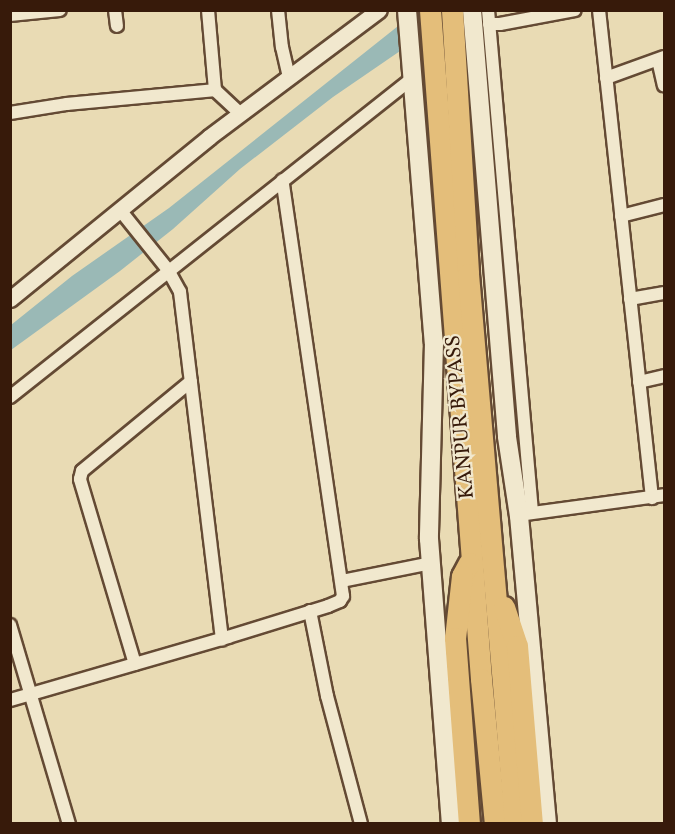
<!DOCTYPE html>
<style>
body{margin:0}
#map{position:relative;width:675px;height:834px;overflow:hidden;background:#e9dbb4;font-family:Vollkorn,serif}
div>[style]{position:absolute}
.water>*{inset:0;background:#9ab9b6}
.roads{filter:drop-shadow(2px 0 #644a34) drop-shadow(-2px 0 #644a34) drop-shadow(0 2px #644a34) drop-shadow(0 -2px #644a34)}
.minor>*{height:12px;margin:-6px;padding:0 6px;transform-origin:6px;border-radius:6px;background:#f1e8ce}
.tertiary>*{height:15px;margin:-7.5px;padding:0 7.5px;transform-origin:7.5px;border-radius:7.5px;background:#f1e8ce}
.secondary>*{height:18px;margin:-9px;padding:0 9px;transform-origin:9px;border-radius:9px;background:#f1e8ce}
.trunk>*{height:21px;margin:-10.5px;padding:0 10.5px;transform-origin:10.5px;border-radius:10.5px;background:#e4be7a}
span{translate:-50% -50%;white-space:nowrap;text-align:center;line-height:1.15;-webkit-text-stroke:4.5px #f1e8ce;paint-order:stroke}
.street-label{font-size:21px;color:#371a0a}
.frame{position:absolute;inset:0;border:12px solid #371a0a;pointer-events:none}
</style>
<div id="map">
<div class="water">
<div style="clip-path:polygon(417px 11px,449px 11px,403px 49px,333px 97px,240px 169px,173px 229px,120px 271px,11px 350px,11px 325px,72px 276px,169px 208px)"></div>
</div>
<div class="roads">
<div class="minor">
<div style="left:115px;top:10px;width:16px;rotate:83deg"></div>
<div style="left:208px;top:10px;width:80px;rotate:85deg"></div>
<div style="left:215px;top:90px;width:35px;rotate:43deg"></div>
<div style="left:278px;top:10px;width:37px;rotate:84deg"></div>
<div style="left:282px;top:47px;width:31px;rotate:77deg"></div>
<div style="left:488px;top:10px;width:504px;rotate:84.99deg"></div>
<div style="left:599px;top:10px;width:491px;rotate:83.8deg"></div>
<div style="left:10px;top:15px;width:50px;rotate:-5.7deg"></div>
<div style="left:489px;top:24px;width:11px"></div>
<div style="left:500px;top:24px;width:76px;rotate:-10.6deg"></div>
<div style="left:658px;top:60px;width:26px;rotate:77deg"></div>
<div style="left:606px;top:78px;width:62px;rotate:-19.9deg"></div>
<div style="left:10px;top:113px;width:58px;rotate:-9deg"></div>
<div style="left:67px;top:104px;width:149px;rotate:-5.4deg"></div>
<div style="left:120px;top:210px;width:77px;rotate:51.3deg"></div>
<div style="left:168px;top:270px;width:25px;rotate:61deg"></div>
<div style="left:180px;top:292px;width:350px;rotate:83.1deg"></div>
<div style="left:621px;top:216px;width:44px;rotate:-14.3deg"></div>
<div style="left:630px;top:299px;width:35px;rotate:-10deg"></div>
<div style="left:639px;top:382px;width:26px;rotate:-13deg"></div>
<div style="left:10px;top:397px;width:515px;rotate:-38.38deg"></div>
<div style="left:526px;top:514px;width:139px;rotate:-7.8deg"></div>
<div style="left:342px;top:581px;width:91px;rotate:-11.4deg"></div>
<div style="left:310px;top:611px;width:87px;rotate:78.7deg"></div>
<div style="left:327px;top:696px;width:132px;rotate:75.1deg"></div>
<div style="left:10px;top:625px;width:208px;rotate:73.5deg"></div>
<div style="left:135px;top:664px;width:193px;rotate:-106.6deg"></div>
<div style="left:80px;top:479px;width:8px;rotate:-76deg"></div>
<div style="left:82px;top:471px;width:141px;rotate:-39.5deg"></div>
<div style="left:10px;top:700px;width:227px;rotate:-16.1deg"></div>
<div style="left:228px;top:637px;width:105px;rotate:-17.2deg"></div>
<div style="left:328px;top:606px;width:13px;rotate:-23deg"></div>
<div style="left:340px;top:601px;width:6px;rotate:-59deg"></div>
<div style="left:343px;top:596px;width:420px;rotate:-98.3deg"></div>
</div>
<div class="tertiary">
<div style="left:10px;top:299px;width:257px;rotate:-39.1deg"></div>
<div style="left:209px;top:137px;width:212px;rotate:-36.8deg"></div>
</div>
<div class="secondary">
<div style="left:407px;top:10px;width:334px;rotate:85.4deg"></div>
<div style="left:434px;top:343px;width:196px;rotate:91.5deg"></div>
<div style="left:429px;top:539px;width:286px;rotate:85.6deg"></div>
<div style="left:472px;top:10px;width:428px;rotate:85.3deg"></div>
<div style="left:507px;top:437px;width:80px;rotate:81.4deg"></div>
<div style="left:519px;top:516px;width:309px;rotate:84.8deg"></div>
</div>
<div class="trunk">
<div style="left:430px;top:10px;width:671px;rotate:85.64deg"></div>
<div style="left:481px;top:679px;width:146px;rotate:84.5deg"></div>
<div style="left:452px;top:10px;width:264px;rotate:86.5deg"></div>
<div style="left:468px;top:274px;width:552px;rotate:85.12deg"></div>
<div style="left:469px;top:563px;width:15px;rotate:118deg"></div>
<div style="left:462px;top:576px;width:62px;rotate:96.4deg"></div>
<div style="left:455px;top:638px;width:187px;rotate:85.7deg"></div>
<div style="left:504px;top:607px;width:41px;rotate:71.6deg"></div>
<div style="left:517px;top:646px;width:179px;rotate:85.2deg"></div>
</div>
</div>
<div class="street-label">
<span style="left:461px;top:417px;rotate:-95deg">KANPUR BYPASS</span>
</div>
<div class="frame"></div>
</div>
